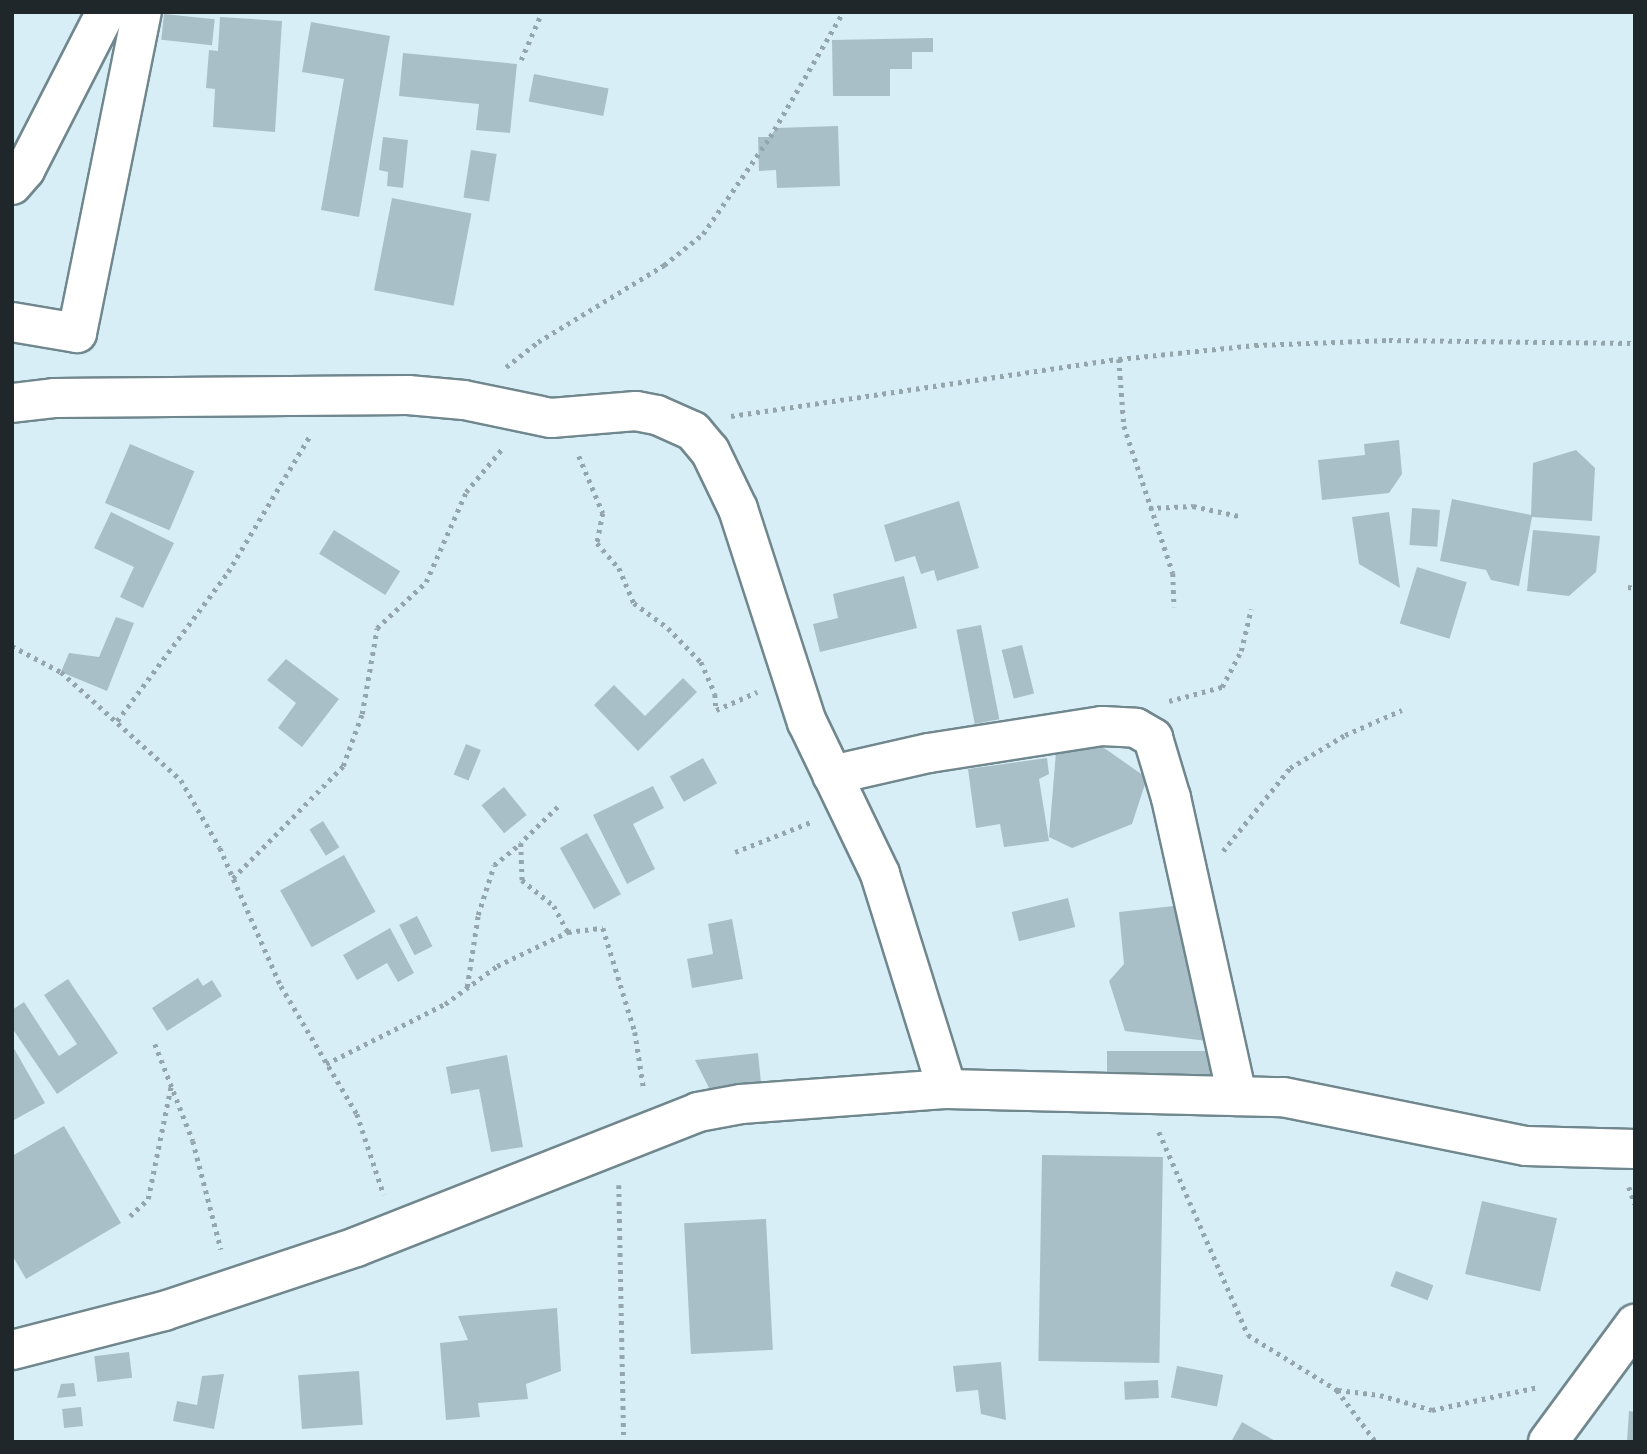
<!DOCTYPE html>
<style>
body{margin:0}
#map{position:relative;width:1647px;height:1454px;overflow:hidden;background:#d7eef6;font-family:"Roboto Serif",serif}
div>[style]{position:absolute}
.building>*{inset:0;background:#a9bfc7;transform-origin:0 0}
.path>*{height:4.5px;margin-top:-2.25px;transform-origin:0;background:repeating-linear-gradient(90deg,#94a6ac 0 3.5px,transparent 0 8.5px)}
.roads{filter:drop-shadow(2px 0 #71878e) drop-shadow(-2px 0 #71878e) drop-shadow(0 2px #71878e) drop-shadow(0 -2px #71878e)}
.minor>*{height:38px;margin:-19px;padding:0 19px;transform-origin:19px;border-radius:19px;background:#fff}
span{translate:-50% -50%;white-space:nowrap;text-align:center;line-height:1.15;-webkit-text-stroke:6px #d7eef6;paint-order:stroke}
.frame{position:absolute;inset:0;border:14px solid #1f272a;pointer-events:none}
</style>
<div id="map">
<div class="building">
<div style="left:164px;top:14px;width:51px;height:26px;rotate:6deg"></div>
<div style="clip-path:polygon(220px 17px,282px 21px,275px 132px,213px 127px,215px 89px,206px 88px,209px 50px,218px 51px)"></div>
<div style="clip-path:polygon(311px 22px,390px 36px,359px 217px,321px 210px,344px 79px,302px 72px)"></div>
<div style="clip-path:polygon(933px 38px,933px 52px,912px 52px,912px 69px,890px 69px,890px 96px,833px 96px,832px 40px)"></div>
<div style="clip-path:polygon(403px 53px,517px 64px,510px 133px,476px 130px,479px 104px,399px 96px)"></div>
<div style="left:534px;top:74px;width:76px;height:28px;rotate:11deg"></div>
<div style="clip-path:polygon(838px 126px,840px 186px,777px 188px,776px 170px,759px 171px,758px 137px,770px 137px,776px 128px)"></div>
<div style="clip-path:polygon(383px 137px,408px 140px,403px 188px,387px 186px,388px 172px,379px 170px)"></div>
<div style="left:471px;top:150px;width:26px;height:48px;rotate:9deg"></div>
<div style="left:392px;top:198px;width:81px;height:94px;rotate:11deg"></div>
<div style="clip-path:polygon(1399px 440px,1402px 474px,1389px 493px,1322px 500px,1318px 460px,1365px 455px,1364px 444px)"></div>
<div style="left:130px;top:444px;width:70px;height:64px;rotate:23deg"></div>
<div style="clip-path:polygon(1576px 450px,1595px 468px,1592px 521px,1532px 517px,1519px 586px,1491px 580px,1486px 570px,1440px 561px,1452px 499px,1531px 515px,1533px 463px)"></div>
<div style="clip-path:polygon(959px 501px,979px 568px,937px 581px,934px 570px,921px 574px,915px 556px,895px 562px,884px 525px)"></div>
<div style="left:1412px;top:508px;width:28px;height:37px;rotate:4deg"></div>
<div style="clip-path:polygon(111px 512px,174px 543px,143px 608px,120px 597px,134px 567px,94px 548px)"></div>
<div style="clip-path:polygon(1389px 512px,1400px 588px,1359px 564px,1352px 517px)"></div>
<div style="left:334px;top:530px;width:78px;height:28px;rotate:32deg"></div>
<div style="clip-path:polygon(1533px 530px,1600px 536px,1596px 572px,1569px 596px,1527px 591px)"></div>
<div style="left:1417px;top:567px;width:52px;height:59px;rotate:17deg"></div>
<div style="clip-path:polygon(904px 576px,917px 628px,820px 652px,813px 624px,838px 618px,833px 594px)"></div>
<div style="clip-path:polygon(116px 617px,134px 623px,107px 691px,61px 672px,69px 653px,99px 657px)"></div>
<div style="left:981px;top:625px;width:96px;height:25px;rotate:79deg"></div>
<div style="left:1022px;top:645px;width:50px;height:21px;rotate:76deg"></div>
<div style="clip-path:polygon(286px 659px,339px 699px,302px 747px,278px 728px,296px 703px,267px 680px)"></div>
<div style="clip-path:polygon(683px 678px,697px 692px,638px 751px,594px 705px,614px 685px,645px 716px)"></div>
<div style="clip-path:polygon(1097px 743px,1147px 778px,1132px 824px,1072px 848px,1049px 837px,1056px 752px)"></div>
<div style="left:466px;top:744px;width:16px;height:33px;rotate:22deg"></div>
<div style="left:703px;top:758px;width:29px;height:38px;rotate:61deg"></div>
<div style="clip-path:polygon(1047px 758px,1049px 774px,1039px 779px,1049px 841px,1004px 847px,1000px 824px,976px 828px,968px 769px)"></div>
<div style="clip-path:polygon(653px 786px,664px 808px,633px 824px,655px 869px,627px 884px,593px 815px)"></div>
<div style="left:504px;top:787px;width:36px;height:29px;rotate:51deg"></div>
<div style="left:323px;top:821px;width:31px;height:16px;rotate:58deg"></div>
<div style="left:587px;top:833px;width:70px;height:31px;rotate:61deg"></div>
<div style="left:344px;top:855px;width:65px;height:73px;rotate:61deg"></div>
<div style="left:1068px;top:898px;width:30px;height:58px;rotate:76deg"></div>
<div style="clip-path:polygon(1192px 904px,1207px 1041px,1125px 1031px,1109px 981px,1124px 964px,1119px 912px)"></div>
<div style="left:417px;top:916px;width:34px;height:20px;rotate:63deg"></div>
<div style="clip-path:polygon(732px 919px,743px 979px,692px 988px,687px 959px,713px 954px,708px 924px)"></div>
<div style="clip-path:polygon(390px 928px,414px 973px,398px 982px,387px 963px,357px 980px,343px 955px)"></div>
<div style="clip-path:polygon(198px 978px,203px 986px,212px 980px,222px 996px,167px 1031px,152px 1008px)"></div>
<div style="clip-path:polygon(68px 979px,118px 1053px,57px 1094px,12px 1028px,12px 1010px,24px 1002px,59px 1056px,77px 1044px,44px 995px)"></div>
<div style="clip-path:polygon(12px 1045px,45px 1103px,12px 1121px)"></div>
<div style="left:1217px;top:1051px;width:28px;height:110px;rotate:90deg"></div>
<div style="clip-path:polygon(758px 1053px,762px 1093px,710px 1090px,695px 1060px)"></div>
<div style="clip-path:polygon(507px 1055px,523px 1147px,491px 1152px,479px 1089px,451px 1094px,446px 1067px)"></div>
<div style="clip-path:polygon(64px 1126px,121px 1223px,26px 1279px,12px 1255px,12px 1156px)"></div>
<div style="left:1042px;top:1155px;width:121px;height:206px;rotate:1deg"></div>
<div style="left:1482px;top:1201px;width:77px;height:75px;rotate:13deg"></div>
<div style="left:766px;top:1219px;width:131px;height:82px;rotate:87deg"></div>
<div style="left:1396px;top:1271px;width:40px;height:16px;rotate:21deg"></div>
<div style="clip-path:polygon(557px 1308px,561px 1371px,526px 1384px,528px 1399px,478px 1403px,480px 1417px,446px 1420px,440px 1343px,468px 1340px,458px 1316px)"></div>
<div style="left:129px;top:1352px;width:26px;height:35px;rotate:83deg"></div>
<div style="clip-path:polygon(1001px 1362px,1006px 1420px,981px 1414px,978px 1390px,956px 1392px,953px 1366px)"></div>
<div style="left:1177px;top:1366px;width:47px;height:32px;rotate:11deg"></div>
<div style="left:359px;top:1371px;width:54px;height:61px;rotate:86deg"></div>
<div style="clip-path:polygon(224px 1374px,214px 1429px,173px 1421px,177px 1401px,197px 1405px,202px 1376px)"></div>
<div style="left:1158px;top:1380px;width:18px;height:34px;rotate:87deg"></div>
<div style="clip-path:polygon(74px 1383px,76px 1396px,57px 1398px,61px 1384px)"></div>
<div style="left:81px;top:1407px;width:19px;height:19px;rotate:84deg"></div>
<div style="clip-path:polygon(1629px 1411px,1635px 1412px,1635px 1442px,1627px 1442px)"></div>
<div style="clip-path:polygon(1242px 1422px,1277px 1442px,1231px 1442px)"></div>
</div>
<div class="path">
<div style="left:521px;top:60px;width:52px;rotate:-66.4deg"></div>
<div style="left:1119px;top:359px;width:67px;rotate:85.7deg"></div>
<div style="left:1124px;top:426px;width:155px;rotate:71.6deg"></div>
<div style="left:1173px;top:573px;width:34px;rotate:88deg"></div>
<div style="left:506px;top:367px;width:41px;rotate:-38deg"></div>
<div style="left:538px;top:342px;width:148px;rotate:-31.4deg"></div>
<div style="left:664px;top:265px;width:50px;rotate:-38.5deg"></div>
<div style="left:703px;top:234px;width:118px;rotate:-55.4deg"></div>
<div style="left:770px;top:137px;width:145px;rotate:-59.7deg"></div>
<div style="left:731px;top:416px;width:392px;rotate:-8.4deg"></div>
<div style="left:1119px;top:359px;width:137px;rotate:-5.9deg"></div>
<div style="left:1255px;top:345px;width:134px;rotate:-2.1deg"></div>
<div style="left:1389px;top:340px;width:246px;rotate:0.7deg"></div>
<div style="left:579px;top:456px;width:62px;rotate:67.2deg"></div>
<div style="left:603px;top:513px;width:31px;rotate:101deg"></div>
<div style="left:597px;top:543px;width:33px;rotate:49deg"></div>
<div style="left:619px;top:568px;width:38px;rotate:67deg"></div>
<div style="left:634px;top:603px;width:42px;rotate:36.3deg"></div>
<div style="left:668px;top:628px;width:47px;rotate:45.9deg"></div>
<div style="left:701px;top:662px;width:35px;rotate:66deg"></div>
<div style="left:715px;top:694px;width:16px;rotate:86deg"></div>
<div style="left:716px;top:710px;width:45px;rotate:-23.7deg"></div>
<div style="left:1149px;top:508px;width:44px;rotate:-2.6deg"></div>
<div style="left:1193px;top:506px;width:47px;rotate:12.3deg"></div>
<div style="left:1628px;top:587px;width:7px;rotate:8deg"></div>
<div style="left:12px;top:646px;width:55px;rotate:28deg"></div>
<div style="left:61px;top:672px;width:161px;rotate:42deg"></div>
<div style="left:181px;top:780px;width:78px;rotate:60.2deg"></div>
<div style="left:220px;top:848px;width:151px;rotate:66.2deg"></div>
<div style="left:281px;top:986px;width:149px;rotate:59.3deg"></div>
<div style="left:357px;top:1114px;width:85px;rotate:71.6deg"></div>
<div style="left:1169px;top:701px;width:55px;rotate:-14.8deg"></div>
<div style="left:1222px;top:687px;width:41px;rotate:-62.2deg"></div>
<div style="left:1241px;top:651px;width:43px;rotate:-76.6deg"></div>
<div style="left:117px;top:721px;width:186px;rotate:-53.3deg"></div>
<div style="left:228px;top:572px;width:161px;rotate:-59deg"></div>
<div style="left:558px;top:807px;width:52px;rotate:135.8deg"></div>
<div style="left:521px;top:843px;width:37px;rotate:88deg"></div>
<div style="left:522px;top:880px;width:41px;rotate:39.1deg"></div>
<div style="left:554px;top:906px;width:30px;rotate:62deg"></div>
<div style="left:568px;top:932px;width:35px;rotate:-7deg"></div>
<div style="left:603px;top:928px;width:109px;rotate:72.9deg"></div>
<div style="left:635px;top:1032px;width:59px;rotate:81.2deg"></div>
<div style="left:1223px;top:851px;width:107px;rotate:-51.1deg"></div>
<div style="left:1290px;top:768px;width:64px;rotate:-31deg"></div>
<div style="left:1345px;top:735px;width:62px;rotate:-23.7deg"></div>
<div style="left:735px;top:852px;width:82px;rotate:-21.5deg"></div>
<div style="left:233px;top:878px;width:157px;rotate:-45.5deg"></div>
<div style="left:343px;top:766px;width:55px;rotate:-69.9deg"></div>
<div style="left:362px;top:714px;width:87px;rotate:-80.1deg"></div>
<div style="left:377px;top:628px;width:67px;rotate:-43.2deg"></div>
<div style="left:426px;top:582px;width:98px;rotate:-66deg"></div>
<div style="left:466px;top:492px;width:56px;rotate:-50.1deg"></div>
<div style="left:467px;top:987px;width:73px;rotate:-81.3deg"></div>
<div style="left:478px;top:915px;width:52px;rotate:-72.3deg"></div>
<div style="left:494px;top:865px;width:33px;rotate:-39deg"></div>
<div style="left:155px;top:1044px;width:104px;rotate:68.6deg"></div>
<div style="left:193px;top:1141px;width:112px;rotate:75.5deg"></div>
<div style="left:326px;top:1064px;width:133px;rotate:-26.8deg"></div>
<div style="left:445px;top:1004px;width:64px;rotate:-36.2deg"></div>
<div style="left:497px;top:966px;width:79px;rotate:-25.6deg"></div>
<div style="left:1159px;top:1132px;width:222px;rotate:66.3deg"></div>
<div style="left:1248px;top:1335px;width:105px;rotate:31.7deg"></div>
<div style="left:1337px;top:1390px;width:65px;rotate:53.1deg"></div>
<div style="left:619px;top:1185px;width:257px;rotate:88.9deg"></div>
<div style="left:1629px;top:1187px;width:18px;rotate:71deg"></div>
<div style="left:130px;top:1216px;width:25px;rotate:-43deg"></div>
<div style="left:148px;top:1199px;width:115px;rotate:-78.5deg"></div>
<div style="left:1338px;top:1390px;width:42px;rotate:6.8deg"></div>
<div style="left:1380px;top:1395px;width:54px;rotate:16.1deg"></div>
<div style="left:1432px;top:1410px;width:108px;rotate:-12.2deg"></div>
</div>
<div class="roads">
<div class="minor">
<div style="left:12px;top:185px;width:20px;rotate:-49deg"></div>
<div style="left:25px;top:170px;width:178px;rotate:-62.9deg"></div>
<div style="left:12px;top:322px;width:66px;rotate:9.6deg"></div>
<div style="left:77px;top:333px;width:328px;rotate:-78.6deg"></div>
<div style="left:12px;top:403px;width:42px;rotate:-6.8deg"></div>
<div style="left:54px;top:398px;width:354px;rotate:-0.5deg"></div>
<div style="left:408px;top:395px;width:56px;rotate:5.1deg"></div>
<div style="left:464px;top:400px;width:89px;rotate:11.7deg"></div>
<div style="left:551px;top:418px;width:85px;rotate:-4.7deg"></div>
<div style="left:636px;top:411px;width:21px;rotate:11deg"></div>
<div style="left:657px;top:415px;width:39px;rotate:24deg"></div>
<div style="left:693px;top:431px;width:26px;rotate:50deg"></div>
<div style="left:710px;top:451px;width:64px;rotate:64.2deg"></div>
<div style="left:738px;top:509px;width:224px;rotate:72.1deg"></div>
<div style="left:807px;top:722px;width:169px;rotate:64.3deg"></div>
<div style="left:880px;top:874px;width:225px;rotate:72.7deg"></div>
<div style="left:832px;top:775px;width:99px;rotate:-12.8deg"></div>
<div style="left:929px;top:753px;width:175px;rotate:-8.9deg"></div>
<div style="left:1102px;top:726px;width:34px;rotate:3deg"></div>
<div style="left:1136px;top:728px;width:20px;rotate:30deg"></div>
<div style="left:1153px;top:738px;width:63px;rotate:73.3deg"></div>
<div style="left:1171px;top:798px;width:305px;rotate:77.5deg"></div>
<div style="left:12px;top:1350px;width:157px;rotate:-14.4deg"></div>
<div style="left:164px;top:1311px;width:202px;rotate:-18.4deg"></div>
<div style="left:356px;top:1247px;width:368px;rotate:-21.5deg"></div>
<div style="left:698px;top:1112px;width:44px;rotate:-10.5deg"></div>
<div style="left:741px;top:1104px;width:207px;rotate:-4.2deg"></div>
<div style="left:947px;top:1089px;width:336px;rotate:1.4deg"></div>
<div style="left:1283px;top:1097px;width:248px;rotate:11.4deg"></div>
<div style="left:1526px;top:1146px;width:109px;rotate:1.6deg"></div>
<div style="left:1548px;top:1442px;width:147px;rotate:-53.6deg"></div>
</div>
</div>
<div class="frame"></div>
</div>
